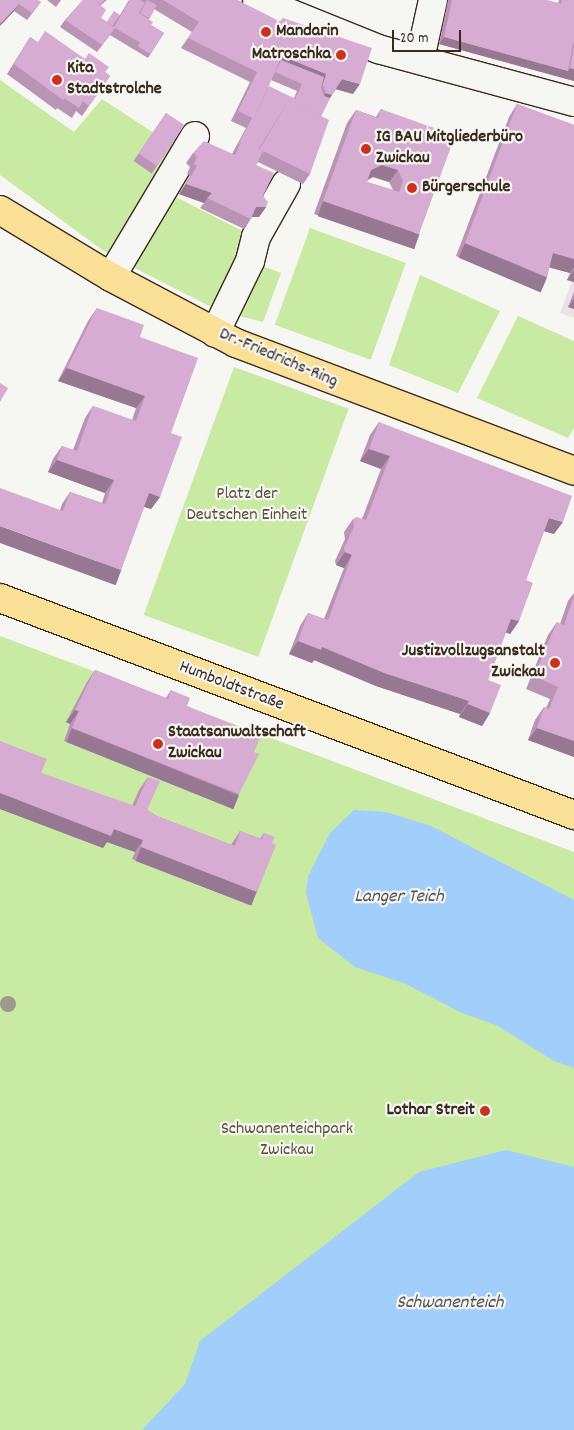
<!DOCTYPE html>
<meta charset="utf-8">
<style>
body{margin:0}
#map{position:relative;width:574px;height:1430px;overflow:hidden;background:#f6f6f2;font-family:Dekko,sans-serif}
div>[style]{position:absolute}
.built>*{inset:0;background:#ede0e8}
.green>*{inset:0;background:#c8eaa2;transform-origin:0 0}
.water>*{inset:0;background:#a1cefb}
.roads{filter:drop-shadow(1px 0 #3b2a1e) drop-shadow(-1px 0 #3b2a1e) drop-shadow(0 1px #3b2a1e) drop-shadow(0 -1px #3b2a1e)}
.minor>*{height:28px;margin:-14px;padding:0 14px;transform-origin:14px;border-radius:14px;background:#f6f6f2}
.major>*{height:28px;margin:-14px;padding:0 14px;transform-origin:14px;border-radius:14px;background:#fadf96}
.trees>*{width:16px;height:16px;margin:-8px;border-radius:50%;background:#9f9b8c}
.wall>*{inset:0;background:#b994b5;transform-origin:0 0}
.shaded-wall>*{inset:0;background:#967893;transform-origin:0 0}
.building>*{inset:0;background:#d7acd2;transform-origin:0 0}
.dots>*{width:14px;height:14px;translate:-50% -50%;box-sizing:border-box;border:2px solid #f6f6f2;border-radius:50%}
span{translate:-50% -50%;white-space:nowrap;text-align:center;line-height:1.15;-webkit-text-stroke:4.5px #f6f6f2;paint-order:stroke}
.poi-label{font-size:18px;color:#3b2a1e;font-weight:700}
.left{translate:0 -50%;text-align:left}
.right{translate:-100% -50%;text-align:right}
.street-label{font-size:18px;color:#3b2a1e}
.park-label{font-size:18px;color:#575038}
.water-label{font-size:19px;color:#545355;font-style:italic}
.scale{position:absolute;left:392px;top:30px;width:69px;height:22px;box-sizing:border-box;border:2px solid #3b2a1e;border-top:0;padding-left:6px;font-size:15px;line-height:18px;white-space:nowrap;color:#3b2a1e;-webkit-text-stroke:4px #f6f6f2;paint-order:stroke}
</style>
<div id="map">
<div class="built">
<div style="clip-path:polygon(574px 276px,574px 318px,560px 313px)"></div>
</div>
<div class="green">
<div style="clip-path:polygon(0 80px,74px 132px,102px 99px,180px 150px,112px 257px,0 175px)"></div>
<div style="left:172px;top:195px;width:94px;height:82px;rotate:27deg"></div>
<div style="left:310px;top:228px;width:102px;height:103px;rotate:20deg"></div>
<div style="clip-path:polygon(254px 263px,281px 273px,263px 322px,232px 314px)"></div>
<div style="clip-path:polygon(420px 275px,500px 311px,458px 393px,389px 365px)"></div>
<div style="clip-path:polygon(518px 316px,574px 341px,574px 428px,568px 438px,477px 398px)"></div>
<div style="left:234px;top:367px;width:122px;height:264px;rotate:20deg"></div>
<div style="clip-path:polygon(0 636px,574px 852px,574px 1430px,0 1430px)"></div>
</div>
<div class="water">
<div style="clip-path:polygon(354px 810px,386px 812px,431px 826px,574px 900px,574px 1068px,554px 1061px,496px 1025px,462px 1013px,406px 984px,355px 967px,318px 938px,306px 893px,308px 876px,330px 833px)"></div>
<div style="clip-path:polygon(506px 1150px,574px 1167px,574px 1430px,142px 1430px,185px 1384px,200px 1341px,419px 1172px)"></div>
</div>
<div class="roads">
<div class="minor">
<div style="left:257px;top:0;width:131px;rotate:22deg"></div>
<div style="left:378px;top:49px;width:203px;rotate:15.1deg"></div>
<div style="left:420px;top:59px;width:60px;rotate:-77.6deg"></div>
<div style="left:111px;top:277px;width:164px;rotate:-59.2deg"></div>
<div style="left:215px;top:333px;width:80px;rotate:-64.1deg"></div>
<div style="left:250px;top:261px;width:25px;rotate:-76deg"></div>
<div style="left:256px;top:237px;width:61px;rotate:-60.5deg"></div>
</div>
<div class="major">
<div style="left:0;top:210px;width:130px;rotate:31.1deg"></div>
<div style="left:111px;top:277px;width:141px;rotate:27.8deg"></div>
<div style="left:236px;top:343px;width:361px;rotate:20.7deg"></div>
<div style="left:0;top:598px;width:614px;rotate:20.71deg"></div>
</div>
</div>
<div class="trees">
<div style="left:8px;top:1004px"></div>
</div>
<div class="wall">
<div style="clip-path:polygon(0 0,41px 2px,27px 20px,14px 11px,0 26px)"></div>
<div style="clip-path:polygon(47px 0,61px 0,56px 7px)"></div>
<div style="clip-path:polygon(evenodd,83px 0,107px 0,101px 5px,101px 18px,107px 22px,120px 15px,129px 0,237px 0,280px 22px,283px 18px,353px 94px,336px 89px,330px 98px,321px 116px,310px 174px,303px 184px,258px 162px,256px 165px,266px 207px,259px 217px,252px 217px,244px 229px,200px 208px,204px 203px,179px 194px,190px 176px,187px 174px,190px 167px,186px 163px,193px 153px,232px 154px,246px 128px,231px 121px,250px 82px,181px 48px,192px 32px,154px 9px,149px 19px,151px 25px,164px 33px,148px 58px,110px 35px,97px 52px,60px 27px,65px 20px,83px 0,271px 80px,297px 91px,294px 98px,268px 87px,271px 80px)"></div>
<div style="clip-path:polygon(448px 0,546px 0,558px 3px,559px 0,574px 0,574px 81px,439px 44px)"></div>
<div style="clip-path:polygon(30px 37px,37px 42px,105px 72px,110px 76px,82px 116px,76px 111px,72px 118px,57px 108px,56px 110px,7px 74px)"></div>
<div style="clip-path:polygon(517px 104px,574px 125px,574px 282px,567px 280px,570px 273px,549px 267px,547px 277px,538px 290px,456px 256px,509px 117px)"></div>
<div style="clip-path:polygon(evenodd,381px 109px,431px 136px,411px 247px,314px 214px,347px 123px,356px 110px,376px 117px,381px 109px,373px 177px,389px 182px,393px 190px,367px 182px,368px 180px,373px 177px)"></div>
<div style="left:166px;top:113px;width:22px;height:58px;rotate:34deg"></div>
<div style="clip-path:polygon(574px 292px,574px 309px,568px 307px)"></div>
<div style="clip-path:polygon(97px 308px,140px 337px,171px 433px,160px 497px,151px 509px,144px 507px,121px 570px,112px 582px,60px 510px,62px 504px,70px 492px,102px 503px,105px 493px,48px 472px,53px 459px,62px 446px,73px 450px,85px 418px,93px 406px,132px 420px,136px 408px,58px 381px,88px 321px)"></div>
<div style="clip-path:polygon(379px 422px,554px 534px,544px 531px,526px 580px,519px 621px,510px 634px,506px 632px,488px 680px,490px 713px,482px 726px,459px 717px,460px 714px,376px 686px,314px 660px,312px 663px,289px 654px,300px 626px,308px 613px,324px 619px,344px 568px,336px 565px,335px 561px,345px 539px,344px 532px,353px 519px,362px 519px,381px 469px,360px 461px,370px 435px)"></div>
<div style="clip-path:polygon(574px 593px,574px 757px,528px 740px,535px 720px,544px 707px,546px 708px,550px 699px,526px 689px,548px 635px,557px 622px,560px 624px,568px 601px)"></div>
<div style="clip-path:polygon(95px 670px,166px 698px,171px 690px,187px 706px,254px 752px,239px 794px,230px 806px,64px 741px,70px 724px,66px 722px,87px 682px)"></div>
<div style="clip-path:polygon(0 741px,41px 773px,132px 806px,139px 790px,148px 777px,147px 810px,157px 816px,231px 845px,240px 831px,260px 839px,264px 833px,272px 843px,257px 892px,249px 905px,132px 859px,135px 852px,107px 842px,103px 848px,0 809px)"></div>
</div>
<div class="shaded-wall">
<div style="clip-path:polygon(19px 4px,14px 11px,0 26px,1px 23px)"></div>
<div style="clip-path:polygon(444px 37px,568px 71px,570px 68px,574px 69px,574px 81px,439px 44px)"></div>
<div style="left:282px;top:56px;width:48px;height:12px;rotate:22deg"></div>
<div style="clip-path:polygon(342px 79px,360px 84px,353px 94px,335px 89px)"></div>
<div style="clip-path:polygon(326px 93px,332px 95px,325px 105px,319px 103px)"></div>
<div style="clip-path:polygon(382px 165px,398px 170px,389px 182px,373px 177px,362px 182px,371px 170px)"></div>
<div style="clip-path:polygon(186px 184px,212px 193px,204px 203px,179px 194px)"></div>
<div style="left:323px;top:201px;width:102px;height:16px;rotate:19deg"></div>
<div style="clip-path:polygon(256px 207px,266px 207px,259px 217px,249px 217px)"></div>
<div style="left:465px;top:243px;width:89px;height:16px;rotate:23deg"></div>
<div style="clip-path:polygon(553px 253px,574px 259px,574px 267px,570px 273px,544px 266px)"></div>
<div style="clip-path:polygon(574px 270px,574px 282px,567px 280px)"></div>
<div style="clip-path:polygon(574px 299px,574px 309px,568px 307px)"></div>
<div style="clip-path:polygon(67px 368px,145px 396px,136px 408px,58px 381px)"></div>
<div style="clip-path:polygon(369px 449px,390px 456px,381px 469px,360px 461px)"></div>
<div style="clip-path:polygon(57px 460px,114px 480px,105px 493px,48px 472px)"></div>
<div style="clip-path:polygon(149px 493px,160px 497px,151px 509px,140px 505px)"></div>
<div style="clip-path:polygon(549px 518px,563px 522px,554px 534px,540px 530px)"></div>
<div style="left:0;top:526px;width:129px;height:16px;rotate:20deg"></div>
<div style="clip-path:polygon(345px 552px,352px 555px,344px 568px,336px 565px)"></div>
<div style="clip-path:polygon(511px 619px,519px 621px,510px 634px,502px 631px)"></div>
<div style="clip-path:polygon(298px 641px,322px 647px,469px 701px,460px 714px,376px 686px,314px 660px,312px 663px,289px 654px)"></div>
<div style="clip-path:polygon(468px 704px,490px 713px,482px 726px,459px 717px)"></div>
<div style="clip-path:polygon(75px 710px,79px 711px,70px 724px,66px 722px)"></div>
<div style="left:72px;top:728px;width:180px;height:15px;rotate:22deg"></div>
<div style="clip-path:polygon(537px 728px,574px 741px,574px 757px,528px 740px)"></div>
<div style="clip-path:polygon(0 793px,114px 829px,143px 840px,135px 852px,107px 842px,103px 848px,0 809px)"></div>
<div style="left:141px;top:847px;width:124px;height:15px;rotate:21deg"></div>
</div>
<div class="building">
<div style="clip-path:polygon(0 0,38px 0,41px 2px,32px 13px,19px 4px,1px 23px,0 22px)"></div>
<div style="clip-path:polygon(83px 0,95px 0,106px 10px,101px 18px,114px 27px,130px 0,140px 0,145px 3px,139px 13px,153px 22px,141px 43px,115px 28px,102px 45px,65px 20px)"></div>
<div style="clip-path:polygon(95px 0,104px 0,104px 1px,100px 4px)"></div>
<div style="left:147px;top:0;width:11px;height:15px;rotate:27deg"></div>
<div style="clip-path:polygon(163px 0,237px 0,281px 22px,283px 18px,372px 48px,360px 84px,342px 79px,332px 95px,326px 93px,323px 85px,326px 74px,282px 56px,254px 119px,238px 111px,257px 72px,188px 38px,199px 22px)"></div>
<div style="clip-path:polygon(452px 0,546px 0,561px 4px,562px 0,574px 0,574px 40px,568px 71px,444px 37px)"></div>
<div style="left:114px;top:11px;width:7px;height:13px;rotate:34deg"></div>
<div style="left:151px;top:25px;width:15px;height:25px;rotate:32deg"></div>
<div style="clip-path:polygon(45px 31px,85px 59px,89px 53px,109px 67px,105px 72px,110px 76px,89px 106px,83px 101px,79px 108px,64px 98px,63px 100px,14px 64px,30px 37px,38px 42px)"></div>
<div style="clip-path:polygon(574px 47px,574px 69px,570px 68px)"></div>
<div style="clip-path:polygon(281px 60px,324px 77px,321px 88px,324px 96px,330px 98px,321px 116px,289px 100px,258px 150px,241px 142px,238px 145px,252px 118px,254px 119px,269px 86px,295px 99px,302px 84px,275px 72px)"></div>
<div style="clip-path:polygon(289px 100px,329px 120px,310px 174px,263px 151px,256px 165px,274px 173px,263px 196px,268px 202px,266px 207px,256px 207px,251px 219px,207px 198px,212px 193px,186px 184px,197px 166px,194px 164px,197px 157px,193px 153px,204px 141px,235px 155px,241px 142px,259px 150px)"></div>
<div style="clip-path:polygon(517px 104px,574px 125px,574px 259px,553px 253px,547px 277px,465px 243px)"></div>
<div style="clip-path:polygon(evenodd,381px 109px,434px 128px,431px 136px,452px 144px,419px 234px,323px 201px,356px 110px,378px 118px,381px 109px,382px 165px,398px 170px,403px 181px,399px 192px,367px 182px,371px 170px,382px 165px)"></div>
<div style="left:166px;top:113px;width:22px;height:49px;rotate:34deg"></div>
<div style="clip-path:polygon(97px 308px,144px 325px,140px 337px,198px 358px,171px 433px,182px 437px,160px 497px,149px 493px,121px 570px,0 526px,0 488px,63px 511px,70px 492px,105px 504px,114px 480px,57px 460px,62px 446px,77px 451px,93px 406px,136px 421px,145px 396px,67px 368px)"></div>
<div style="clip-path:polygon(0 383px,8px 388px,0 402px)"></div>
<div style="clip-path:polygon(379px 422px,572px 496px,563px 522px,549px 518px,526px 580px,533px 583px,519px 621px,511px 619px,488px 680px,501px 685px,490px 713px,468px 704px,469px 701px,384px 673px,322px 647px,321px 650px,298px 641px,308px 613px,328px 620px,352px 555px,345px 552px,344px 548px,354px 527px,353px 519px,357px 517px,366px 520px,390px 456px,369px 449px)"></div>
<div style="clip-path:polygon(574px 596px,574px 741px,537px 728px,544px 707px,549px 709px,558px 687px,534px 676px,557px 622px,564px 625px)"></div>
<div style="clip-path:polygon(95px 670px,168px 699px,171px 690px,190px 698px,187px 706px,261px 736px,254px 752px,259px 754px,239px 794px,72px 728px,79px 711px,75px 710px)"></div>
<div style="clip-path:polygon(0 741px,47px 759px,41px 773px,135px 806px,148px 777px,160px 781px,147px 810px,157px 816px,235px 846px,240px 831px,262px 839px,264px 833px,275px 837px,272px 843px,276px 845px,257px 892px,141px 847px,143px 840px,114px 829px,111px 836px,0 793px)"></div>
</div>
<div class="dots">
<div style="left:266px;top:32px;background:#c8321e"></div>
<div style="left:341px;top:55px;background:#c8321e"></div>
<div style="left:57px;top:80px;background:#c8321e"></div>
<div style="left:366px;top:149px;background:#c8321e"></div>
<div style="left:412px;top:188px;background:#c8321e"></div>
<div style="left:555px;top:663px;background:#c8321e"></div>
<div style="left:158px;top:744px;background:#c8321e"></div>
<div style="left:485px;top:1111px;background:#c8321e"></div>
</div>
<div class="poi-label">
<span class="left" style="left:276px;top:32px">Mandarin</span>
<span class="right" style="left:331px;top:55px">Matroschka</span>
<span class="left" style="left:67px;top:80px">Kita<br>Stadtstrolche</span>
<span class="left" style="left:376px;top:149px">IG BAU Mitgliederbüro<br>Zwickau</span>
<span class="left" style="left:422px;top:188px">Bürgerschule</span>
<span class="right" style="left:545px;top:663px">Justizvollzugsanstalt<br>Zwickau</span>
<span class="left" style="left:168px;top:744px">Staatsanwaltschaft<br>Zwickau</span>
<span class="right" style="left:475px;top:1111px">Lothar Streit</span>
</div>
<div class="street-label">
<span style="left:278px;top:359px;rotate:23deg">Dr.-Friedrichs-Ring</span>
<span style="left:231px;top:687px;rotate:21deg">Humboldtstraße</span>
</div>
<div class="park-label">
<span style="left:247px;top:506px">Platz der<br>Deutschen Einheit</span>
<span style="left:287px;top:1141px">Schwanenteichpark<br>Zwickau</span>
</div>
<div class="water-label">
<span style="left:399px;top:898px">Langer Teich</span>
<span style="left:450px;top:1304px">Schwanenteich</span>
</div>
<div class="scale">20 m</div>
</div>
